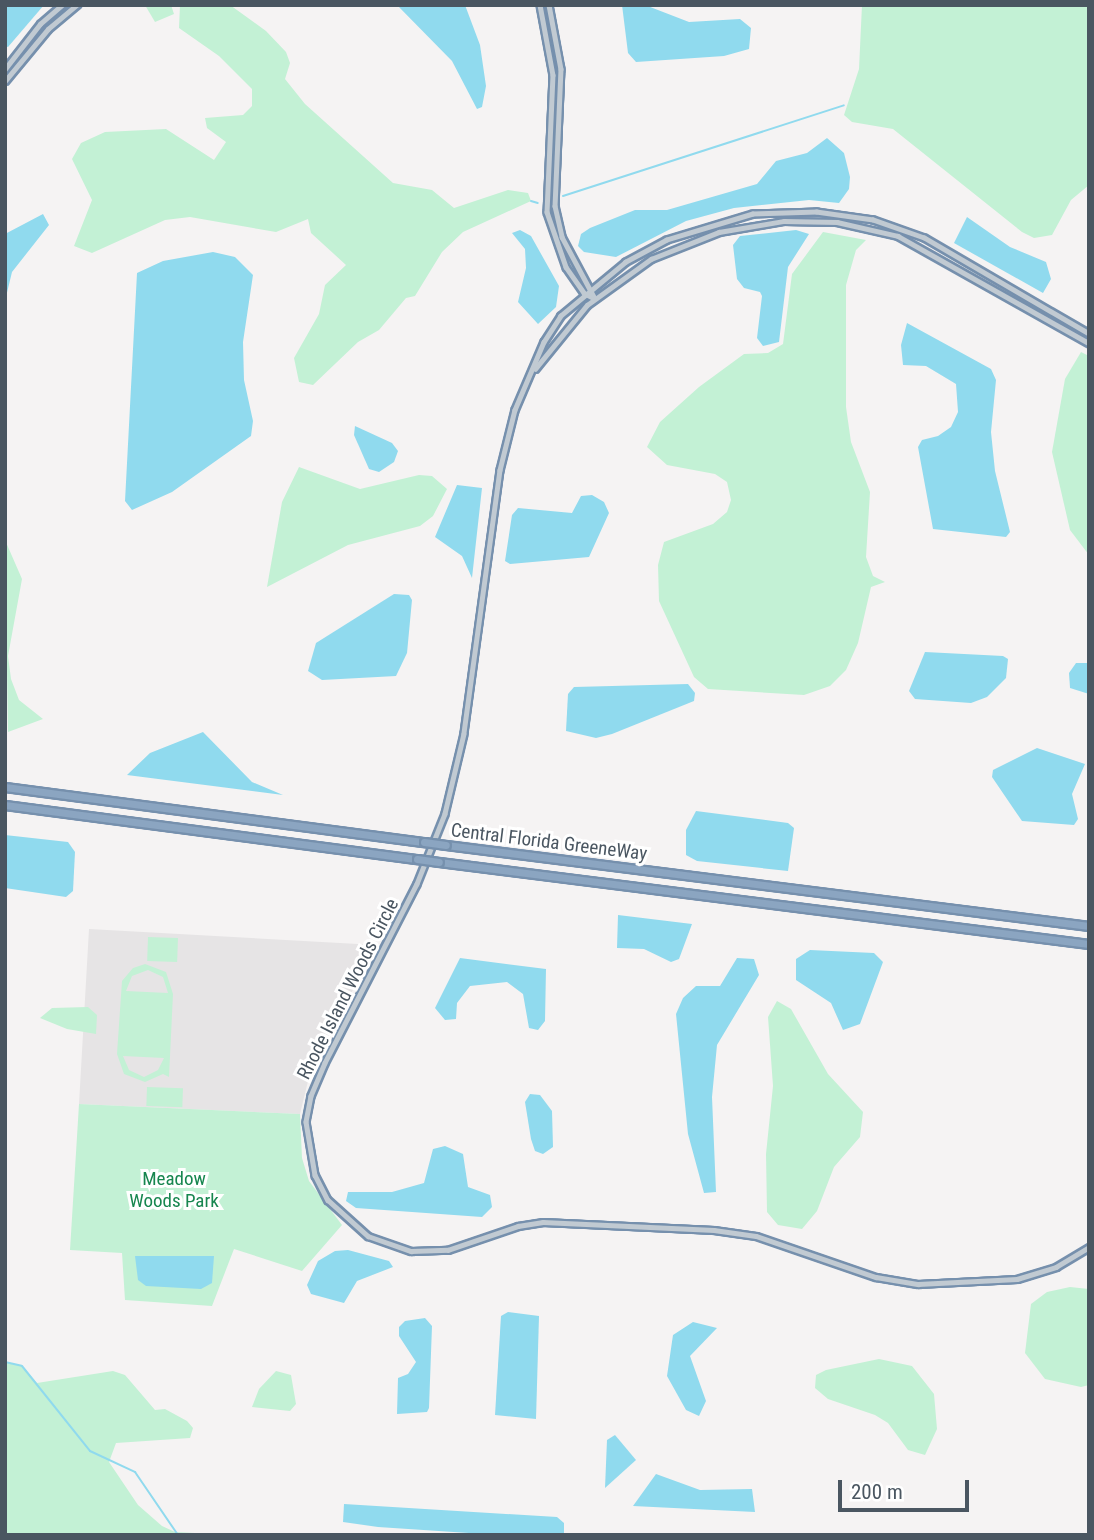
<!DOCTYPE html>
<style>
body{margin:0}
#map{position:relative;width:1094px;height:1540px;overflow:hidden;background:#f5f3f3;font-family:"Roboto Condensed",sans-serif}
div>[style]{position:absolute}
.education>*{inset:0;background:#e6e4e5}
.green>*{inset:0;background:#c3f1d5;transform-origin:0 0}
.water>*{inset:0;background:#90daee}
.stream>*{height:2px;margin:-1px;padding:0 1px;transform-origin:1px;border-radius:1px;background:#90daee}
.roads{filter:drop-shadow(2px 0 #7690ad) drop-shadow(-2px 0 #7690ad) drop-shadow(0 2px #7690ad) drop-shadow(0 -2px #7690ad)}
.tertiary>*{height:4.5px;margin:-2.25px;padding:0 2.25px;transform-origin:2.25px;border-radius:2.25px;background:#c1cad2}
.motorway>*{height:7px;margin:-3.5px;padding:0 3.5px;transform-origin:3.5px;border-radius:3.5px;background:#8ba5c1}
.bridges{filter:drop-shadow(2px 0 #7690ad) drop-shadow(-2px 0 #7690ad) drop-shadow(0 2px #7690ad) drop-shadow(0 -2px #7690ad)}
.motorway-bridge>*{height:7px;margin:-3.5px;padding:0 3.5px;transform-origin:3.5px;border-radius:3.5px;background:#8ba5c1}
span{translate:-50% -50%;white-space:nowrap;text-align:center;line-height:1.15;-webkit-text-stroke:6px #fff;paint-order:stroke}
.street-label{font-size:19px;color:#4a5661}
.park-label{font-size:19px;color:#17864f}
.frame{position:absolute;inset:0;border:7px solid #4a5661;pointer-events:none}
.scale{position:absolute;left:838px;top:1480px;width:131px;height:32px;box-sizing:border-box;border:4px solid #4a5661;border-top:0;padding-left:9px;font-size:21px;line-height:24px;white-space:nowrap;color:#4a5661;-webkit-text-stroke:5px #fff;paint-order:stroke}
</style>
<div id="map">
<div class="education">
<div style="clip-path:polygon(89px 929px,376px 945px,310px 1073px,300px 1114px,79px 1104px)"></div>
</div>
<div class="green">
<div style="clip-path:polygon(145px 5px,171px 5px,174px 14px,155px 22px)"></div>
<div style="clip-path:polygon(180px 5px,230px 5px,266px 31px,286px 52px,290px 63px,285px 79px,305px 104px,393px 183px,432px 190px,454px 208px,508px 190px,528px 193px,531px 201px,463px 232px,442px 252px,415px 296px,406px 298px,379px 330px,358px 342px,313px 385px,299px 382px,294px 358px,319px 314px,325px 285px,346px 265px,311px 233px,308px 219px,276px 232px,190px 217px,165px 220px,92px 253px,74px 246px,92px 200px,72px 159px,81px 143px,105px 132px,166px 129px,214px 160px,226px 142px,207px 128px,205px 118px,243px 115px,252px 106px,252px 89px,219px 56px,179px 28px)"></div>
<div style="clip-path:polygon(862px 5px,1089px 5px,1089px 185px,1071px 200px,1052px 235px,1034px 238px,1022px 232px,893px 129px,852px 122px,844px 115px,859px 69px)"></div>
<div style="clip-path:polygon(823px 232px,866px 240px,856px 250px,846px 285px,846px 407px,851px 442px,870px 492px,866px 557px,873px 576px,885px 582px,871px 587px,858px 643px,846px 670px,830px 686px,804px 695px,708px 689px,694px 677px,659px 601px,658px 565px,664px 542px,713px 524px,727px 512px,731px 500px,727px 482px,715px 474px,667px 465px,647px 447px,660px 422px,699px 387px,744px 354px,768px 353px,783px 344px,792px 274px)"></div>
<div style="clip-path:polygon(1081px 352px,1089px 356px,1089px 555px,1070px 530px,1052px 452px,1065px 379px)"></div>
<div style="clip-path:polygon(299px 467px,360px 489px,419px 475px,432px 476px,447px 489px,433px 516px,420px 526px,348px 545px,267px 587px,282px 502px)"></div>
<div style="clip-path:polygon(5px 540px,22px 579px,8px 656px,11px 679px,19px 700px,43px 719px,8px 732px)"></div>
<div style="left:148px;top:937px;width:30px;height:24px;rotate:2deg"></div>
<div style="clip-path:polygon(evenodd,145px 964px,166px 972px,173px 994px,169px 1077px,163px 1074px,145px 1082px,124px 1074px,117px 1054px,122px 981px,133px 968px,145px 964px,148px 970px,163px 977px,168px 993px,126px 991px,132px 976px,148px 970px,145px 964px,123px 1056px,164px 1058px,158px 1070px,144px 1077px,129px 1070px,123px 1056px)"></div>
<div style="clip-path:polygon(777px 1001px,791px 1009px,828px 1074px,863px 1112px,860px 1137px,834px 1167px,817px 1211px,802px 1229px,778px 1225px,767px 1212px,766px 1154px,773px 1086px,768px 1017px)"></div>
<div style="clip-path:polygon(88px 1007px,97px 1015px,96px 1034px,67px 1029px,40px 1018px,52px 1008px)"></div>
<div style="left:147px;top:1087px;width:36px;height:19px;rotate:2deg"></div>
<div style="clip-path:polygon(79px 1104px,300px 1114px,302px 1158px,309px 1181px,342px 1225px,302px 1271px,234px 1249px,212px 1306px,125px 1300px,122px 1253px,70px 1250px)"></div>
<div style="clip-path:polygon(1070px 1287px,1089px 1289px,1089px 1385px,1081px 1387px,1045px 1379px,1025px 1353px,1031px 1304px,1047px 1292px)"></div>
<div style="clip-path:polygon(879px 1359px,912px 1366px,934px 1394px,937px 1429px,925px 1455px,908px 1450px,888px 1423px,875px 1415px,828px 1399px,815px 1388px,816px 1375px,826px 1370px)"></div>
<div style="clip-path:polygon(5px 1362px,22px 1366px,37px 1383px,113px 1371px,125px 1375px,155px 1410px,165px 1409px,187px 1421px,193px 1428px,190px 1438px,116px 1443px,109px 1462px,138px 1505px,162px 1526px,175px 1532px,235px 1535px,5px 1535px)"></div>
<div style="clip-path:polygon(276px 1371px,291px 1375px,296px 1404px,290px 1411px,252px 1407px,259px 1389px)"></div>
</div>
<div class="water">
<div style="clip-path:polygon(5px 5px,44px 5px,8px 47px,5px 46px)"></div>
<div style="clip-path:polygon(397px 5px,465px 5px,480px 45px,486px 86px,482px 107px,477px 109px,452px 61px)"></div>
<div style="clip-path:polygon(622px 5px,645px 5px,689px 22px,740px 19px,751px 28px,749px 49px,724px 56px,636px 62px,628px 53px)"></div>
<div style="clip-path:polygon(827px 138px,844px 153px,850px 177px,849px 189px,839px 203px,809px 200px,734px 208px,686px 221px,616px 257px,584px 252px,578px 246px,581px 234px,590px 228px,635px 210px,667px 210px,757px 184px,776px 161px,807px 153px)"></div>
<div style="clip-path:polygon(43px 214px,49px 225px,12px 272px,5px 301px,5px 234px)"></div>
<div style="clip-path:polygon(967px 217px,1010px 247px,1046px 262px,1051px 279px,1043px 293px,954px 243px)"></div>
<div style="clip-path:polygon(520px 230px,531px 236px,559px 286px,556px 307px,538px 324px,518px 302px,526px 268px,525px 249px,512px 233px)"></div>
<div style="clip-path:polygon(796px 230px,809px 234px,788px 267px,779px 342px,763px 346px,757px 338px,762px 296px,760px 292px,744px 288px,737px 279px,733px 245px,740px 236px)"></div>
<div style="clip-path:polygon(213px 252px,235px 257px,253px 275px,243px 342px,244px 380px,253px 421px,251px 436px,172px 492px,132px 510px,125px 501px,137px 273px,163px 261px)"></div>
<div style="clip-path:polygon(907px 323px,991px 369px,996px 380px,991px 432px,995px 471px,1010px 532px,1006px 537px,933px 529px,918px 447px,922px 440px,938px 436px,951px 427px,958px 412px,956px 384px,926px 366px,903px 365px,901px 345px)"></div>
<div style="clip-path:polygon(355px 426px,392px 443px,398px 451px,394px 462px,379px 472px,369px 469px,354px 435px)"></div>
<div style="clip-path:polygon(457px 485px,482px 488px,472px 578px,462px 556px,435px 537px)"></div>
<div style="clip-path:polygon(592px 495px,604px 502px,609px 513px,589px 557px,510px 564px,505px 561px,512px 515px,518px 508px,572px 513px,581px 496px)"></div>
<div style="clip-path:polygon(394px 594px,409px 595px,412px 600px,407px 653px,396px 676px,322px 680px,308px 671px,316px 643px)"></div>
<div style="clip-path:polygon(925px 652px,1003px 656px,1008px 659px,1006px 678px,987px 697px,971px 703px,915px 699px,909px 691px)"></div>
<div style="clip-path:polygon(1076px 663px,1089px 663px,1089px 694px,1070px 688px,1069px 673px)"></div>
<div style="clip-path:polygon(688px 684px,695px 693px,694px 701px,612px 734px,596px 738px,566px 731px,568px 694px,574px 687px)"></div>
<div style="clip-path:polygon(203px 732px,252px 782px,283px 795px,127px 775px,150px 753px)"></div>
<div style="clip-path:polygon(1037px 748px,1085px 764px,1072px 794px,1078px 819px,1074px 825px,1022px 821px,992px 777px,993px 770px)"></div>
<div style="clip-path:polygon(696px 811px,788px 823px,794px 828px,788px 871px,697px 861px,686px 855px,686px 830px)"></div>
<div style="clip-path:polygon(5px 835px,68px 842px,75px 852px,73px 891px,66px 897px,5px 888px)"></div>
<div style="clip-path:polygon(618px 915px,692px 924px,679px 959px,671px 962px,644px 949px,617px 948px)"></div>
<div style="clip-path:polygon(810px 950px,874px 953px,883px 962px,860px 1024px,843px 1030px,831px 1003px,796px 980px,796px 959px)"></div>
<div style="clip-path:polygon(460px 958px,546px 969px,545px 1021px,538px 1030px,529px 1028px,523px 994px,507px 982px,470px 986px,457px 1003px,456px 1019px,445px 1020px,435px 1008px)"></div>
<div style="clip-path:polygon(737px 958px,754px 959px,759px 975px,717px 1045px,712px 1097px,716px 1192px,704px 1193px,688px 1134px,676px 1014px,683px 998px,696px 986px,720px 986px)"></div>
<div style="clip-path:polygon(530px 1094px,540px 1095px,552px 1111px,553px 1147px,543px 1154px,535px 1151px,531px 1139px,525px 1102px)"></div>
<div style="clip-path:polygon(445px 1146px,463px 1154px,468px 1187px,490px 1195px,492px 1207px,482px 1217px,356px 1208px,346px 1201px,348px 1192px,392px 1192px,424px 1183px,433px 1149px)"></div>
<div style="clip-path:polygon(348px 1250px,389px 1261px,393px 1267px,357px 1281px,344px 1303px,311px 1294px,307px 1285px,318px 1261px,335px 1251px)"></div>
<div style="clip-path:polygon(135px 1256px,214px 1256px,212px 1283px,201px 1289px,146px 1286px,138px 1280px)"></div>
<div style="clip-path:polygon(508px 1312px,539px 1316px,536px 1419px,495px 1415px,501px 1316px)"></div>
<div style="clip-path:polygon(425px 1318px,432px 1326px,429px 1408px,427px 1412px,397px 1414px,398px 1378px,408px 1374px,416px 1362px,399px 1336px,399px 1327px,405px 1321px)"></div>
<div style="clip-path:polygon(693px 1322px,717px 1328px,690px 1356px,706px 1401px,699px 1416px,686px 1410px,667px 1376px,673px 1335px)"></div>
<div style="clip-path:polygon(615px 1435px,636px 1460px,605px 1488px,607px 1440px)"></div>
<div style="clip-path:polygon(656px 1474px,700px 1490px,752px 1489px,755px 1512px,633px 1506px)"></div>
<div style="clip-path:polygon(344px 1504px,557px 1517px,564px 1523px,564px 1533px,499px 1535px,378px 1527px,343px 1522px)"></div>
</div>
<div class="stream">
<div style="left:563px;top:196px;width:295px;rotate:-17.9deg"></div>
<div style="left:531px;top:201px;width:7px;rotate:16deg"></div>
<div style="left:5px;top:1362px;width:17px;rotate:13deg"></div>
<div style="left:22px;top:1366px;width:109px;rotate:51.3deg"></div>
<div style="left:90px;top:1451px;width:50px;rotate:25deg"></div>
<div style="left:135px;top:1472px;width:76px;rotate:55.7deg"></div>
</div>
<div class="roads">
<div class="tertiary">
<div style="left:540px;top:5px;width:71px;rotate:79.5deg"></div>
<div style="left:553px;top:75px;width:137px;rotate:92.5deg"></div>
<div style="left:547px;top:212px;width:58px;rotate:70.9deg"></div>
<div style="left:566px;top:267px;width:32px;rotate:55deg"></div>
<div style="left:584px;top:293px;width:11px;rotate:27deg"></div>
<div style="left:549px;top:5px;width:65px;rotate:79.4deg"></div>
<div style="left:561px;top:69px;width:137px;rotate:92.5deg"></div>
<div style="left:555px;top:206px;width:32px;rotate:77deg"></div>
<div style="left:562px;top:237px;width:68px;rotate:61.9deg"></div>
<div style="left:5px;top:69px;width:57px;rotate:-52.1deg"></div>
<div style="left:40px;top:24px;width:29px;rotate:-41deg"></div>
<div style="left:5px;top:81px;width:67px;rotate:-50.4deg"></div>
<div style="left:48px;top:29px;width:38px;rotate:-40deg"></div>
<div style="left:1089px;top:334px;width:191px;rotate:-149.8deg"></div>
<div style="left:924px;top:238px;width:54px;rotate:-160.6deg"></div>
<div style="left:873px;top:220px;width:57px;rotate:-171.9deg"></div>
<div style="left:817px;top:212px;width:64px;rotate:178.2deg"></div>
<div style="left:753px;top:214px;width:90px;rotate:163.2deg"></div>
<div style="left:667px;top:240px;width:47px;rotate:151.8deg"></div>
<div style="left:626px;top:262px;width:85px;rotate:140.3deg"></div>
<div style="left:561px;top:316px;width:31px;rotate:123deg"></div>
<div style="left:544px;top:342px;width:74px;rotate:113.1deg"></div>
<div style="left:515px;top:410px;width:62px;rotate:104deg"></div>
<div style="left:500px;top:470px;width:266px;rotate:97.8deg"></div>
<div style="left:464px;top:734px;width:82px;rotate:103.4deg"></div>
<div style="left:445px;top:814px;width:75px;rotate:111.8deg"></div>
<div style="left:417px;top:884px;width:201px;rotate:117.2deg"></div>
<div style="left:325px;top:1063px;width:36px;rotate:113deg"></div>
<div style="left:311px;top:1096px;width:26px;rotate:101deg"></div>
<div style="left:306px;top:1122px;width:54px;rotate:80.4deg"></div>
<div style="left:315px;top:1175px;width:28px;rotate:63deg"></div>
<div style="left:328px;top:1200px;width:54px;rotate:42deg"></div>
<div style="left:368px;top:1236px;width:46px;rotate:19.2deg"></div>
<div style="left:411px;top:1251px;width:37px;rotate:-2deg"></div>
<div style="left:448px;top:1250px;width:74px;rotate:-18.9deg"></div>
<div style="left:518px;top:1226px;width:25px;rotate:-9deg"></div>
<div style="left:543px;top:1222px;width:171px;rotate:2.7deg"></div>
<div style="left:714px;top:1230px;width:42px;rotate:8.1deg"></div>
<div style="left:756px;top:1236px;width:127px;rotate:18.9deg"></div>
<div style="left:876px;top:1277px;width:43px;rotate:9.5deg"></div>
<div style="left:918px;top:1284px;width:99px;rotate:-2.9deg"></div>
<div style="left:1017px;top:1279px;width:41px;rotate:-17.1deg"></div>
<div style="left:1056px;top:1267px;width:39px;rotate:-31deg"></div>
<div style="left:535px;top:369px;width:82px;rotate:-50.9deg"></div>
<div style="left:587px;top:305px;width:79px;rotate:-35.7deg"></div>
<div style="left:651px;top:259px;width:73px;rotate:-21.7deg"></div>
<div style="left:719px;top:232px;width:66px;rotate:-9.6deg"></div>
<div style="left:784px;top:221px;width:53px;rotate:1.1deg"></div>
<div style="left:837px;top:222px;width:63px;rotate:12.9deg"></div>
<div style="left:898px;top:236px;width:219px;rotate:29.3deg"></div>
</div>
<div class="motorway">
<div style="left:5px;top:787px;width:423px;rotate:7.5deg"></div>
<div style="left:5px;top:805px;width:416px;rotate:7.5deg"></div>
<div style="left:446px;top:845px;width:648px;rotate:7.18deg"></div>
<div style="left:439px;top:862px;width:655px;rotate:7.19deg"></div>
</div>
</div>
<div class="bridges">
<div class="motorway-bridge">
<div style="left:424px;top:842px;width:22px;rotate:8deg"></div>
<div style="left:417px;top:859px;width:22px;rotate:8deg"></div>
</div>
</div>
<div class="street-label">
<span style="left:549px;top:842px;rotate:7deg">Central Florida GreeneWay</span>
<span style="left:348px;top:989px;rotate:-63deg">Rhode Island Woods Circle</span>
</div>
<div class="park-label">
<span style="left:174px;top:1190px">Meadow<br>Woods Park</span>
</div>
<div class="frame"></div>
<div class="scale">200 m</div>
</div>
